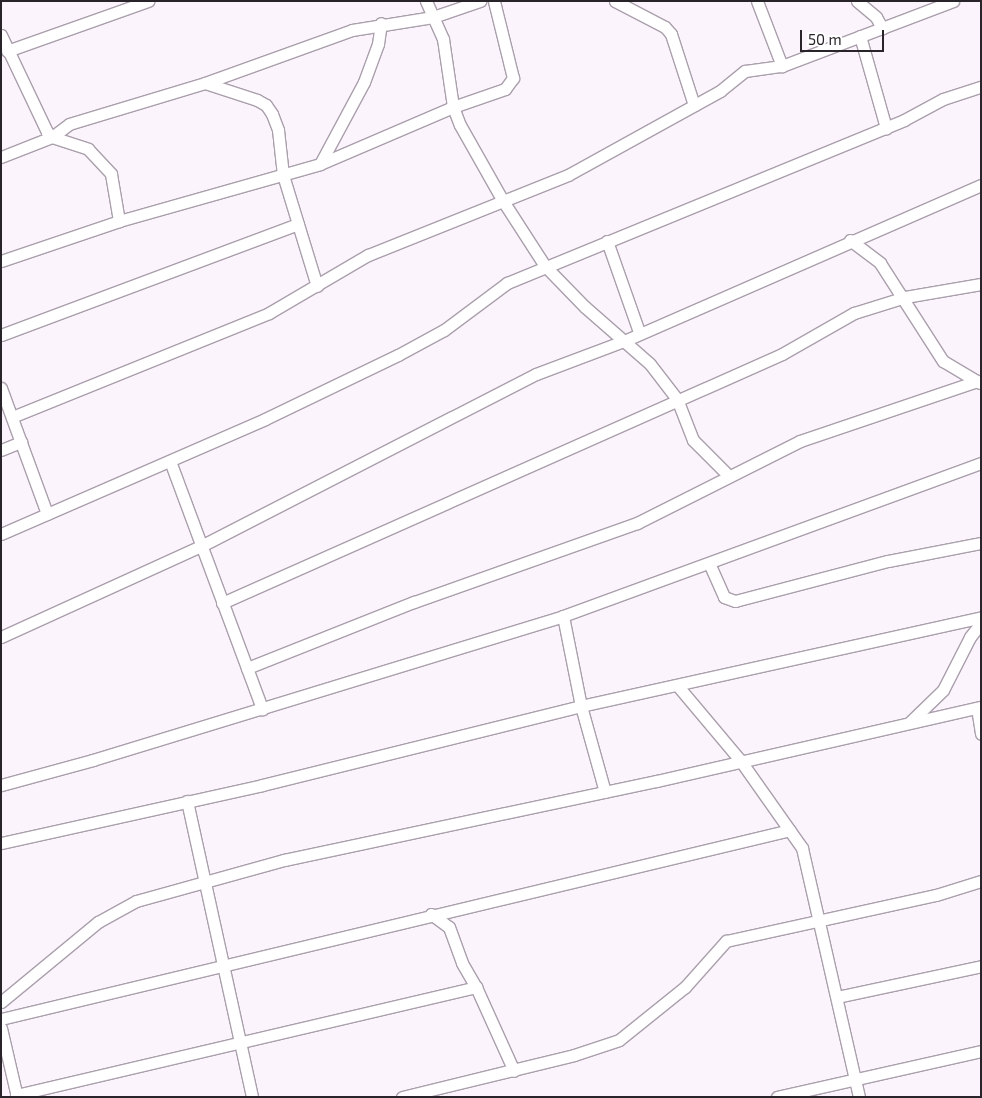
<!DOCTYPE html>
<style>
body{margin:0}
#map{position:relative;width:982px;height:1098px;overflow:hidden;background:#fcf4fd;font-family:"Exo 2",sans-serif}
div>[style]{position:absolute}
.roads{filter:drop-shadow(1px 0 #aa9fac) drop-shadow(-1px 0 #aa9fac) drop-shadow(0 1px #aa9fac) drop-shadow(0 -1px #aa9fac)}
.street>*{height:11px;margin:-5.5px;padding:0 5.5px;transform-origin:5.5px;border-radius:5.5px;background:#fff}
span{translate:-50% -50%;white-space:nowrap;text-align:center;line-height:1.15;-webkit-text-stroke:5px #fff;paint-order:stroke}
.frame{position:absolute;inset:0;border:2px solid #282429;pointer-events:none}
.scale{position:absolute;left:800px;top:30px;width:84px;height:22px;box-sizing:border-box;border:2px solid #282429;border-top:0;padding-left:6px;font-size:15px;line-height:18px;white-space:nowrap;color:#282429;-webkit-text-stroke:4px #fff;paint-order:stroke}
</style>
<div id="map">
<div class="roads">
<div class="street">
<div style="left:426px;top:1px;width:42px;rotate:65.9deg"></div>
<div style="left:443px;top:39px;width:69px;rotate:81.6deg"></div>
<div style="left:453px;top:107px;width:19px;rotate:69deg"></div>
<div style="left:460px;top:125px;width:87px;rotate:60.5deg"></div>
<div style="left:503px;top:201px;width:77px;rotate:57.1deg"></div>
<div style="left:545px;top:266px;width:57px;rotate:45.7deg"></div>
<div style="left:585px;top:307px;width:86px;rotate:41.2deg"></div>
<div style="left:650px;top:364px;width:44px;rotate:52.4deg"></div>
<div style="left:677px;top:399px;width:44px;rotate:68.7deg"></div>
<div style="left:693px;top:440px;width:51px;rotate:45deg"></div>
<div style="left:615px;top:1px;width:56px;rotate:27.5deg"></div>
<div style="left:665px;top:27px;width:9px;rotate:49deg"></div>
<div style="left:671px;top:34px;width:75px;rotate:72.1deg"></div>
<div style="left:757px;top:1px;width:70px;rotate:69deg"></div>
<div style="left:857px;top:1px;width:25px;rotate:40deg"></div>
<div style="left:876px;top:17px;width:13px;rotate:61deg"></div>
<div style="left:1px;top:35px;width:107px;rotate:64.6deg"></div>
<div style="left:47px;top:132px;width:7px;rotate:45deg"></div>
<div style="left:52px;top:137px;width:38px;rotate:18deg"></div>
<div style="left:88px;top:149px;width:34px;rotate:47deg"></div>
<div style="left:111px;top:174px;width:48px;rotate:80.3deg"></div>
<div style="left:860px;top:36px;width:96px;rotate:74.2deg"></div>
<div style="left:7px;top:51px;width:150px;rotate:-19.5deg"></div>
<div style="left:205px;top:83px;width:55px;rotate:18.1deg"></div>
<div style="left:257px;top:100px;width:10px;rotate:29deg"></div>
<div style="left:266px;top:105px;width:11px;rotate:56deg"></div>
<div style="left:272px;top:114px;width:17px;rotate:69deg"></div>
<div style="left:278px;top:130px;width:45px;rotate:83.7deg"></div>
<div style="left:283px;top:175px;width:116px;rotate:73deg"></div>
<div style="left:1px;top:157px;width:55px;rotate:-21.4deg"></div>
<div style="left:52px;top:137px;width:21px;rotate:-37deg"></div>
<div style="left:69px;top:124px;width:142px;rotate:-16.8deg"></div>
<div style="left:205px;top:83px;width:156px;rotate:-19.8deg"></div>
<div style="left:352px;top:30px;width:82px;rotate:-9.1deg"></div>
<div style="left:433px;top:17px;width:50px;rotate:-18.8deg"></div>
<div style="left:320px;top:164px;width:93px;rotate:-61.8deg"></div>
<div style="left:364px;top:82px;width:40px;rotate:-69.8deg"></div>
<div style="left:378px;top:44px;width:21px;rotate:-82deg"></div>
<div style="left:850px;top:240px;width:38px;rotate:37deg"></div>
<div style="left:880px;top:263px;width:117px;rotate:57.3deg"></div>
<div style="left:943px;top:361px;width:43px;rotate:30.7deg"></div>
<div style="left:607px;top:241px;width:96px;rotate:70.6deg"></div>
<div style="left:1px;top:261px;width:125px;rotate:-18.7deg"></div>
<div style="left:119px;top:221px;width:209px;rotate:-15.8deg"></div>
<div style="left:320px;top:164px;width:145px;rotate:-23.2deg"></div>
<div style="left:453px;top:107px;width:55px;rotate:-19.1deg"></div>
<div style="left:505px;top:89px;width:14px;rotate:-54deg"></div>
<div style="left:513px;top:78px;width:79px;rotate:-103.9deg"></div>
<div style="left:1px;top:335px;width:317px;rotate:-20.5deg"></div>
<div style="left:1px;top:388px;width:134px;rotate:69.9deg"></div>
<div style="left:12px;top:417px;width:277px;rotate:-22deg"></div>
<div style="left:269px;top:313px;width:115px;rotate:-30.4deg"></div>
<div style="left:368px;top:255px;width:215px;rotate:-21.8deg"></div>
<div style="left:568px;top:175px;width:174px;rotate:-28.9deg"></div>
<div style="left:720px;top:91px;width:32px;rotate:-39deg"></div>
<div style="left:745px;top:71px;width:37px;rotate:-8deg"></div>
<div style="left:782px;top:66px;width:183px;rotate:-20.8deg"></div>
<div style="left:1px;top:450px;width:22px;rotate:-22deg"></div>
<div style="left:170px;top:461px;width:265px;rotate:69.6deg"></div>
<div style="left:1px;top:534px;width:288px;rotate:-23.5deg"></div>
<div style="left:265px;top:419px;width:148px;rotate:-25.7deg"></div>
<div style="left:398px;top:355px;width:52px;rotate:-28.5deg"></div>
<div style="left:444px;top:330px;width:79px;rotate:-36.7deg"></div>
<div style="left:507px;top:283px;width:429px;rotate:-22.3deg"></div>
<div style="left:904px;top:120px;width:44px;rotate:-28.3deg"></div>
<div style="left:943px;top:99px;width:40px;rotate:-18deg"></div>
<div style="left:709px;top:563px;width:37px;rotate:66deg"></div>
<div style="left:724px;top:597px;width:12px;rotate:20deg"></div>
<div style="left:735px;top:601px;width:158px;rotate:-14.7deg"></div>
<div style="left:888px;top:561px;width:95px;rotate:-11deg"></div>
<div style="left:222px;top:603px;width:613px;rotate:-23.97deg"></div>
<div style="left:782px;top:354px;width:83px;rotate:-29.7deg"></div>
<div style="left:854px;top:313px;width:53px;rotate:-17.4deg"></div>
<div style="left:905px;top:297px;width:77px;rotate:-9.7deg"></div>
<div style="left:563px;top:616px;width:92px;rotate:78.7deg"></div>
<div style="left:581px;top:706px;width:89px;rotate:74.4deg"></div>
<div style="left:1px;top:637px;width:222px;rotate:-24.5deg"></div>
<div style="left:203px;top:545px;width:374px;rotate:-27.2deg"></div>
<div style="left:536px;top:374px;width:94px;rotate:-20.6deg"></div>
<div style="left:624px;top:341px;width:390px;rotate:-23.6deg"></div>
<div style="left:247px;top:668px;width:180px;rotate:-21.6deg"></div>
<div style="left:414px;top:602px;width:237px;rotate:-19.5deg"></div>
<div style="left:637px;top:523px;width:182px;rotate:-26.7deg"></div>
<div style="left:800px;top:441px;width:187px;rotate:-18.7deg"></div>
<div style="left:677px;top:685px;width:98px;rotate:50deg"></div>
<div style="left:740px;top:760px;width:108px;rotate:54.8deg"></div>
<div style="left:802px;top:848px;width:255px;rotate:77.1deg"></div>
<div style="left:977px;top:708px;width:26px;rotate:81deg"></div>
<div style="left:910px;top:722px;width:46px;rotate:-44.1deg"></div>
<div style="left:943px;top:690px;width:59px;rotate:-63deg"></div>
<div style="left:970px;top:637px;width:18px;rotate:-52deg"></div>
<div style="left:1px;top:785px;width:95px;rotate:-15.2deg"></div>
<div style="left:93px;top:760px;width:492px;rotate:-17deg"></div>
<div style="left:563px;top:616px;width:445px;rotate:-20.1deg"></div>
<div style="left:187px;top:801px;width:303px;rotate:77.6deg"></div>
<div style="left:1px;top:843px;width:267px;rotate:-12.5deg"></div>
<div style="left:262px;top:785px;width:329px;rotate:-13.9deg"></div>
<div style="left:581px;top:706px;width:410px;rotate:-12.5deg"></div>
<div style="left:431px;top:914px;width:22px;rotate:36deg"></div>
<div style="left:449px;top:927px;width:38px;rotate:70deg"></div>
<div style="left:462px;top:963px;width:28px;rotate:60deg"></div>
<div style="left:476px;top:987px;width:92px;rotate:65.7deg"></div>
<div style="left:837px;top:997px;width:147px;rotate:-12.1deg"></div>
<div style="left:1px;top:1002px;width:126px;rotate:-39.5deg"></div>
<div style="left:98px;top:922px;width:43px;rotate:-28.9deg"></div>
<div style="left:136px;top:901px;width:154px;rotate:-15.5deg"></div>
<div style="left:284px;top:860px;width:381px;rotate:-12deg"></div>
<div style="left:657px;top:781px;width:332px;rotate:-12.9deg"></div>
<div style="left:1px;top:1019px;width:811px;rotate:-13.47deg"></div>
<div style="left:1px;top:1028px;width:71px;rotate:76.9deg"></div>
<div style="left:16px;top:1095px;width:473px;rotate:-13.2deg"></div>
<div style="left:402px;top:1097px;width:177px;rotate:-13.7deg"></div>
<div style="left:574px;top:1055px;width:47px;rotate:-18.4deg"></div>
<div style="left:619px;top:1040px;width:85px;rotate:-38.8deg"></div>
<div style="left:685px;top:987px;width:62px;rotate:-48.3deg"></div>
<div style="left:726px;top:941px;width:215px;rotate:-12.4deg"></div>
<div style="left:936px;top:895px;width:47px;rotate:-17.3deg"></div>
<div style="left:777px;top:1097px;width:209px;rotate:-12.7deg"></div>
</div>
</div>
<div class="frame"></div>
<div class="scale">50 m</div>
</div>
